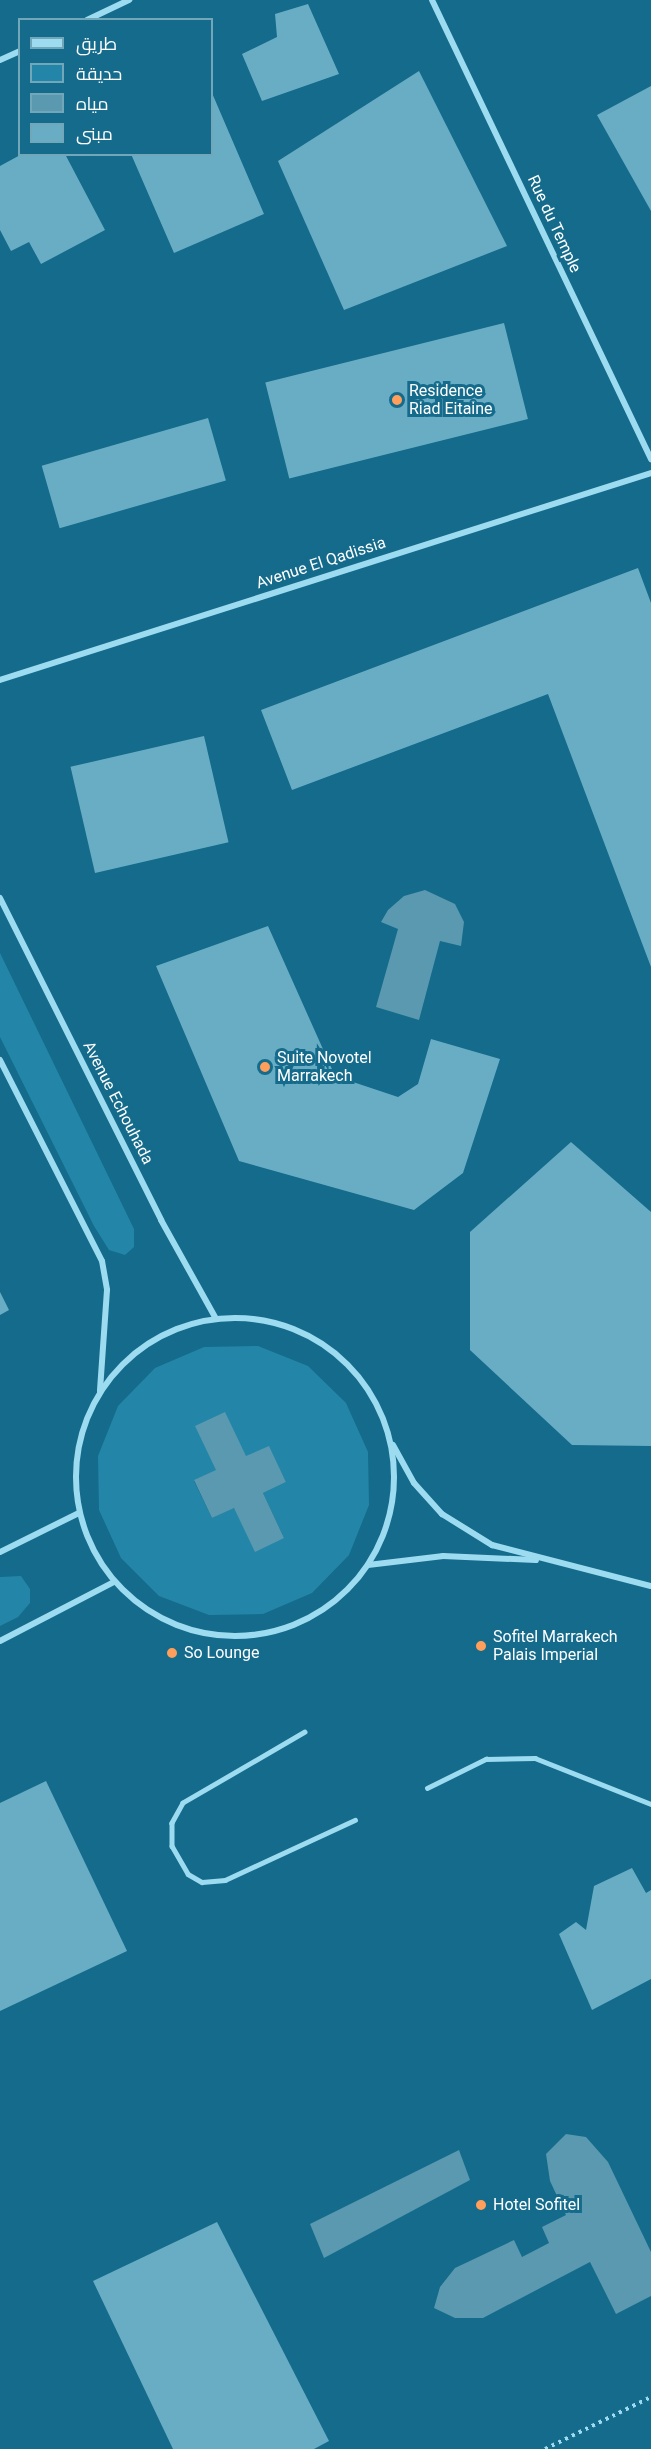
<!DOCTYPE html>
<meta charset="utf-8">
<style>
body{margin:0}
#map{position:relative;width:651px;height:2449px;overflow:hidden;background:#146b8b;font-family:Roboto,Cairo,sans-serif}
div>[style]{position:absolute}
.green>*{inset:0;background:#2386a8}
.water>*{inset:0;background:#5a99af}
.building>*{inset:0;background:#69adc5;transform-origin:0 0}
.path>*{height:4px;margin-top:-2px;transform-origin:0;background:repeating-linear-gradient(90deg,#9ddbf0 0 3px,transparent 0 7.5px)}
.service>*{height:4.5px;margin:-2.25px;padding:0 2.25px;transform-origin:2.25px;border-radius:2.25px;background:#9ddbf0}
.minor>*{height:6px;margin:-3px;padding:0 3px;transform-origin:3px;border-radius:3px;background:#9ddbf0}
.minor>.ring{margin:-3px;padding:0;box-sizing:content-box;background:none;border:6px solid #9ddbf0;border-radius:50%}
.dots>*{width:16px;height:16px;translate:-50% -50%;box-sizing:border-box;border:3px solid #146b8b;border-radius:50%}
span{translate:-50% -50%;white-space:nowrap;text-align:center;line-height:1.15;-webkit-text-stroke:6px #146b8b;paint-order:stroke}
.street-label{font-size:16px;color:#fff}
.poi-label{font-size:16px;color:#fff}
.left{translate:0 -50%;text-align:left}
.legend{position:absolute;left:18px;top:18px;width:195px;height:138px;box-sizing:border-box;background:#146b8b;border:2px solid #72a6b9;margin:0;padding:8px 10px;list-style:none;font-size:18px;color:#fff}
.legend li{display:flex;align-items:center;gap:12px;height:30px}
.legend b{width:30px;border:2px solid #72a6b9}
</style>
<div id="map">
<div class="green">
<div style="clip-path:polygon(0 953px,134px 1229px,134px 1247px,125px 1255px,109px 1250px,94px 1226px,0 1037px)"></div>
<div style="clip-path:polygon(evenodd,258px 1346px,308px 1366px,346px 1403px,368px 1452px,369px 1505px,349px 1555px,312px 1593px,263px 1614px,209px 1615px,159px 1596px,121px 1558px,99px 1510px,98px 1456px,118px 1406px,155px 1368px,204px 1347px,258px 1346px,269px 1447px,286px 1482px,263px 1493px,284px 1538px,233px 1508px,212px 1518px,194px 1481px,269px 1447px)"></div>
<div style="clip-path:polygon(21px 1576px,30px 1589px,30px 1603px,18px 1617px,0 1626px,0 1577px)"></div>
</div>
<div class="water">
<div style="clip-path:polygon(425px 890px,455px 904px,464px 922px,461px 946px,440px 941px,419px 1020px,376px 1007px,398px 929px,381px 922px,388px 910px,404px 896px)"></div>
<div style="clip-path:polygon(225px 1412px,246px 1456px,269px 1446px,286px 1482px,263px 1493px,284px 1538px,255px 1552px,234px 1508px,212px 1518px,194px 1480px,216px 1470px,195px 1426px)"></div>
<div style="clip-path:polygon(566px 2134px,586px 2137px,608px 2162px,651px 2252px,651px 2296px,616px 2314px,590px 2262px,483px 2318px,455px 2318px,434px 2308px,440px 2287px,455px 2268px,514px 2240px,522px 2257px,549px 2243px,542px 2227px,566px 2215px,550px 2181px,546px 2154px)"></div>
<div style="clip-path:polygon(459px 2150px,470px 2180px,324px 2258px,310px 2224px)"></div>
</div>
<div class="building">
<div style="clip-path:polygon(308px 4px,339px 74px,262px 101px,242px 54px,277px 37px,275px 14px)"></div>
<div style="clip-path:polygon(419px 71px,507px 246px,344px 310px,278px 161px)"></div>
<div style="clip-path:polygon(651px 86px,651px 211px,597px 115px)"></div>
<div style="clip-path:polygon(212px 93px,264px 214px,174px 253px,131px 154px,212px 154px)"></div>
<div style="clip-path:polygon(22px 154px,65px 154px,105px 230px,41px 264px,29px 242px,11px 251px,0 230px,0 166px)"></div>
<div style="left:504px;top:323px;width:99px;height:246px;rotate:76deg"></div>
<div style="left:208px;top:418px;width:65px;height:173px;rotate:74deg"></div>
<div style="clip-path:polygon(638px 568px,651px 603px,651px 967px,548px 694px,292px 790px,261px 710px)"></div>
<div style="left:204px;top:736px;width:109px;height:137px;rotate:77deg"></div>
<div style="clip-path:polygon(268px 926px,335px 1076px,398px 1097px,418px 1084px,431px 1039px,500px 1059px,463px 1173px,414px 1210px,239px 1161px,156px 966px)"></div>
<div style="clip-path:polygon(571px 1142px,651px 1212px,651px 1446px,572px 1445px,470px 1350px,470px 1232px)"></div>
<div style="clip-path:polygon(0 1292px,9px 1310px,0 1315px)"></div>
<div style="clip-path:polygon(46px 1781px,127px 1951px,0 2011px,0 1803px)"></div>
<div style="clip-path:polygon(632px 1868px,646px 1893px,651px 1890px,651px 1979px,592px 2010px,559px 1934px,576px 1922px,586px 1930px,594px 1886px)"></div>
<div style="clip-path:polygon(217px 2222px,329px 2441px,314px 2449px,173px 2449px,93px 2281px)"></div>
</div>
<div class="path">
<div style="left:545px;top:2449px;width:118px;rotate:-26.1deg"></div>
</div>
<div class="service">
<div style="left:305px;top:1732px;width:141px;rotate:149.8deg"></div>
<div style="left:183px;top:1803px;width:23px;rotate:119deg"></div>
<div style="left:172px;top:1823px;width:23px;rotate:90deg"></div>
<div style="left:172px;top:1846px;width:32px;rotate:60deg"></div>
<div style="left:188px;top:1874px;width:16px;rotate:30deg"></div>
<div style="left:202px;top:1882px;width:23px;rotate:-5deg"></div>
<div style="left:225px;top:1880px;width:143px;rotate:-24.8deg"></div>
<div style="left:427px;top:1788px;width:66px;rotate:-26.2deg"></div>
<div style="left:486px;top:1759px;width:49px;rotate:-1.2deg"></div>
<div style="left:535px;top:1758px;width:125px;rotate:21.6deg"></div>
</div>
<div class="minor">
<div style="left:432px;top:0;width:509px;rotate:64.49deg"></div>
<div style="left:87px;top:20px;width:47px;rotate:-25.5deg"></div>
<div style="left:0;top:60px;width:22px;rotate:-24deg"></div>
<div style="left:0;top:680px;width:683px;rotate:-17.64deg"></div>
<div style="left:0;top:898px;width:360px;rotate:63.4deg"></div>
<div style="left:161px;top:1220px;width:113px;rotate:60.9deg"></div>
<div style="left:0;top:1060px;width:225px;rotate:63.1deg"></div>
<div style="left:102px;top:1261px;width:29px;rotate:80deg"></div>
<div style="left:107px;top:1290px;width:101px;rotate:94deg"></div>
<div class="ring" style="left:76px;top:1318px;width:312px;height:312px"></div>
<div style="left:393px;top:1445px;width:43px;rotate:61.1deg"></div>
<div style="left:414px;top:1483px;width:42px;rotate:47.9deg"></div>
<div style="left:442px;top:1514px;width:59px;rotate:31.8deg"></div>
<div style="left:492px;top:1545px;width:164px;rotate:14.5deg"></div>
<div style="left:0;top:1552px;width:88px;rotate:-26.3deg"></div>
<div style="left:368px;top:1565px;width:76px;rotate:-6.8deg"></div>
<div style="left:443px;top:1556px;width:93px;rotate:2.5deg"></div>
<div style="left:0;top:1641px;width:128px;rotate:-27.4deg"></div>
</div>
<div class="dots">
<div style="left:397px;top:400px;background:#ff9f5b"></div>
<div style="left:265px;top:1067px;background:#ff9f5b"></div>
<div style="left:481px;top:1646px;background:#ff9f5b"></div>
<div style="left:172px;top:1653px;background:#ff9f5b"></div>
<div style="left:481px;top:2205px;background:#ff9f5b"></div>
</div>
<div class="street-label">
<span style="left:554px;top:224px;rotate:65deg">Rue du Temple</span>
<span style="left:321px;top:563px;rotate:-18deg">Avenue El Qadissia</span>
<span style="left:118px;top:1103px;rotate:63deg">Avenue Echouhada</span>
</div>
<div class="poi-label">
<span class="left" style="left:409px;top:400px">Residence<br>Riad Eitaine</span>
<span class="left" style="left:277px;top:1067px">Suite Novotel<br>Marrakech</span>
<span class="left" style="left:493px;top:1646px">Sofitel Marrakech<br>Palais Imperial</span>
<span class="left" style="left:184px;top:1653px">So Lounge</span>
<span class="left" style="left:493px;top:2205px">Hotel Sofitel</span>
</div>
<ul class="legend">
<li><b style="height:8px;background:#9ddbf0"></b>طريق</li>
<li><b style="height:16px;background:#2386a8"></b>حديقة</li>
<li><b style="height:16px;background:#5a99af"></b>مياه</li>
<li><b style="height:16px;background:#69adc5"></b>مبنى</li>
</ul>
</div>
